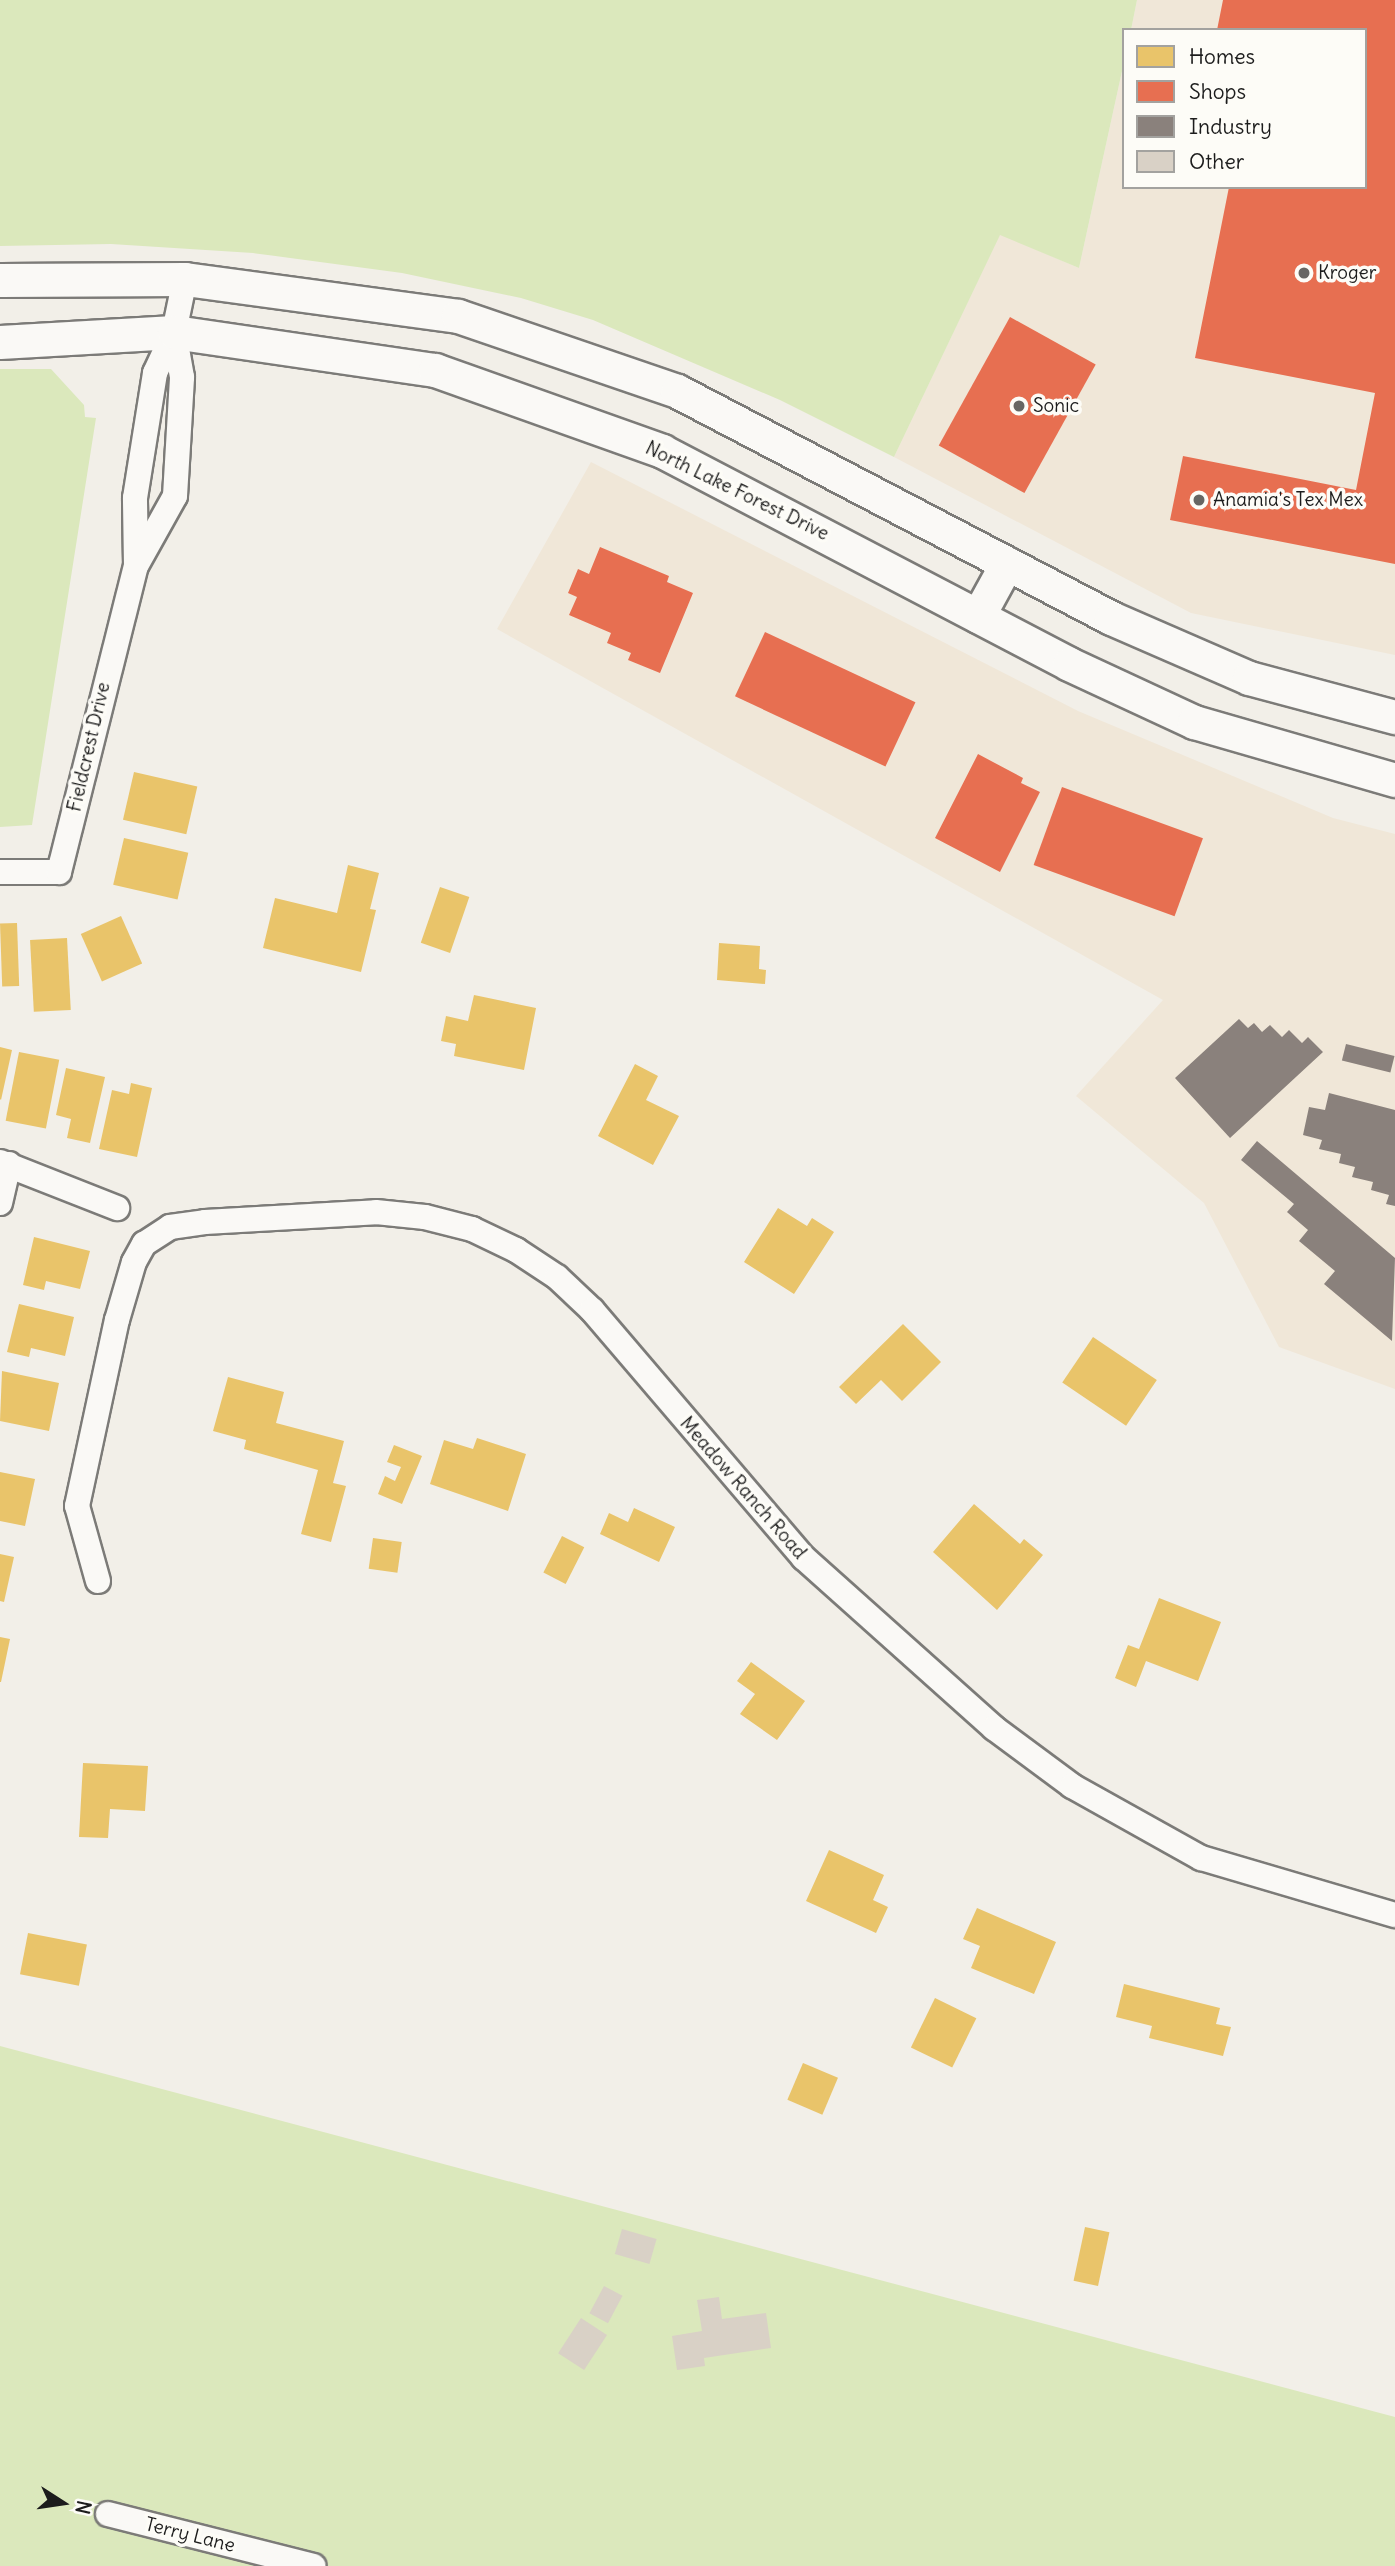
<!DOCTYPE html>
<style>
body{margin:0}
#map{position:relative;width:1395px;height:2566px;overflow:hidden;background:#f2efe8;font-family:Delius,sans-serif}
div>[style]{position:absolute}
.built>*{inset:0;background:#f0e7d8}
.green>*{inset:0;background:#dbe8bc}
.homes>*{inset:0;background:#e9c46a;transform-origin:0 0}
.shops>*{inset:0;background:#e76f51;transform-origin:0 0}
.industry>*{inset:0;background:#8a817c;transform-origin:0 0}
.building>*{inset:0;background:#d9d1c6;transform-origin:0 0}
.roads{filter:drop-shadow(2px 0 #7c7b78) drop-shadow(-2px 0 #7c7b78) drop-shadow(0 2px #7c7b78) drop-shadow(0 -2px #7c7b78)}
.minor>*{height:24px;margin:-12px;padding:0 12px;transform-origin:12px;border-radius:12px;background:#faf9f6}
.secondary>*{height:33px;margin:-16.5px;padding:0 16.5px;transform-origin:16.5px;border-radius:16.5px;background:#faf9f6}
.dots>*{width:19px;height:19px;translate:-50% -50%;box-sizing:border-box;border:4px solid #fdfcf7;border-radius:50%}
span{translate:-50% -50%;white-space:nowrap;text-align:center;line-height:1.15;-webkit-text-stroke:7px #fdfcf7;paint-order:stroke}
.poi-label{font-size:19px;color:#1c1c1c}
.left{translate:0 -50%;text-align:left}
.street-label{font-size:19px;color:#1c1c1c}
.legend{position:absolute;left:1122px;top:28px;width:245px;height:161px;box-sizing:border-box;background:#fdfcf7;border:2px solid #a3a29f;margin:0;padding:9px 12px;list-style:none;font-size:21px;color:#1c1c1c}
.legend li{display:flex;align-items:center;gap:14px;height:35px}
.legend b{width:35px;border:2px solid #a3a29f}
.north{position:absolute;left:28px;top:2468px;width:70px;height:70px;-webkit-text-stroke:5px #fdfcf7;paint-order:stroke;rotate:102deg;font-size:19px;font-weight:700;line-height:28px;text-align:center;color:#1c1c1c}
.north::after{content:'';display:block;margin:auto;width:24px;height:32px;background:#1c1c1c;clip-path:polygon(50% 0,100% 100%,50% 72%,0 100%)}
</style>
<div id="map">
<div class="built">
<div style="clip-path:polygon(1137px 0,1395px 0,1395px 655px,1191px 613px,894px 457px,1000px 234px,1079px 268px,1124px 62px,1124px 187px,1365px 187px,1365px 30px,1131px 30px)"></div>
<div style="clip-path:polygon(591px 462px,1078px 711px,1333px 818px,1395px 834px,1395px 1389px,1279px 1347px,1204px 1203px,1076px 1096px,1163px 1000px,497px 629px)"></div>
</div>
<div class="green">
<div style="clip-path:polygon(0 0,1137px 0,1131px 30px,1124px 30px,1124px 62px,1079px 268px,1000px 235px,894px 457px,780px 400px,593px 320px,521px 298px,402px 273px,253px 253px,111px 244px,0 246px)"></div>
<div style="clip-path:polygon(0 369px,51px 369px,84px 405px,85px 417px,96px 418px,32px 825px,0 827px)"></div>
<div style="clip-path:polygon(0 2046px,1395px 2417px,1395px 2566px,0 2566px)"></div>
</div>
<div class="homes">
<div style="left:134px;top:772px;width:65px;height:49px;rotate:13deg"></div>
<div style="left:124px;top:838px;width:66px;height:48px;rotate:13deg"></div>
<div style="clip-path:polygon(348px 865px,379px 873px,370px 909px,376px 910px,361px 972px,263px 948px,275px 898px,337px 913px)"></div>
<div style="left:440px;top:887px;width:31px;height:59px;rotate:19deg"></div>
<div style="left:121px;top:916px;width:52px;height:44px;rotate:66deg"></div>
<div style="left:17px;top:923px;width:63px;height:17px;rotate:88deg"></div>
<div style="left:67px;top:938px;width:72px;height:37px;rotate:87deg"></div>
<div style="clip-path:polygon(719px 943px,760px 946px,759px 969px,766px 970px,765px 984px,717px 980px)"></div>
<div style="clip-path:polygon(474px 995px,536px 1008px,524px 1070px,454px 1056px,456px 1044px,441px 1041px,446px 1016px,468px 1021px)"></div>
<div style="clip-path:polygon(0 1047px,12px 1050px,1px 1100px,0 1099px)"></div>
<div style="left:19px;top:1052px;width:41px;height:70px;rotate:11deg"></div>
<div style="clip-path:polygon(635px 1064px,658px 1076px,646px 1100px,679px 1116px,653px 1165px,598px 1136px)"></div>
<div style="clip-path:polygon(66px 1068px,105px 1077px,90px 1143px,67px 1138px,71px 1119px,56px 1115px)"></div>
<div style="clip-path:polygon(131px 1083px,152px 1088px,137px 1157px,99px 1149px,112px 1090px,129px 1094px)"></div>
<div style="clip-path:polygon(778px 1208px,807px 1226px,812px 1218px,834px 1232px,794px 1294px,744px 1262px)"></div>
<div style="clip-path:polygon(34px 1237px,90px 1251px,80px 1289px,46px 1281px,44px 1290px,23px 1285px)"></div>
<div style="clip-path:polygon(19px 1304px,74px 1317px,65px 1356px,31px 1348px,29px 1357px,7px 1352px)"></div>
<div style="clip-path:polygon(903px 1324px,941px 1362px,902px 1401px,881px 1380px,856px 1404px,839px 1387px)"></div>
<div style="left:1093px;top:1337px;width:77px;height:55px;rotate:34deg"></div>
<div style="clip-path:polygon(2px 1371px,59px 1383px,49px 1431px,0 1421px)"></div>
<div style="clip-path:polygon(228px 1377px,284px 1392px,276px 1423px,344px 1441px,333px 1483px,346px 1486px,331px 1542px,301px 1534px,318px 1470px,244px 1449px,246px 1440px,213px 1431px)"></div>
<div style="clip-path:polygon(477px 1438px,526px 1454px,508px 1511px,430px 1484px,444px 1440px,473px 1449px)"></div>
<div style="clip-path:polygon(394px 1445px,422px 1456px,402px 1504px,378px 1494px,385px 1476px,395px 1481px,401px 1467px,387px 1462px)"></div>
<div style="clip-path:polygon(0 1472px,35px 1479px,25px 1526px,0 1521px)"></div>
<div style="clip-path:polygon(974px 1504px,1020px 1544px,1024px 1539px,1043px 1555px,997px 1610px,933px 1552px)"></div>
<div style="clip-path:polygon(634px 1508px,675px 1527px,659px 1562px,600px 1534px,609px 1513px,628px 1522px)"></div>
<div style="left:562px;top:1536px;width:25px;height:41px;rotate:27deg"></div>
<div style="left:373px;top:1538px;width:29px;height:31px;rotate:8deg"></div>
<div style="clip-path:polygon(0 1554px,14px 1557px,4px 1602px,0 1601px)"></div>
<div style="clip-path:polygon(1159px 1598px,1221px 1622px,1198px 1681px,1146px 1661px,1136px 1687px,1115px 1678px,1128px 1645px,1139px 1649px)"></div>
<div style="clip-path:polygon(0 1637px,10px 1639px,1px 1682px,0 1682px)"></div>
<div style="clip-path:polygon(751px 1662px,805px 1701px,777px 1740px,740px 1714px,755px 1694px,737px 1681px)"></div>
<div style="clip-path:polygon(83px 1763px,148px 1766px,145px 1811px,110px 1809px,108px 1838px,79px 1837px)"></div>
<div style="clip-path:polygon(829px 1850px,884px 1875px,873px 1900px,888px 1907px,876px 1933px,806px 1901px)"></div>
<div style="clip-path:polygon(977px 1908px,1056px 1942px,1034px 1994px,971px 1968px,980px 1946px,963px 1939px)"></div>
<div style="left:28px;top:1933px;width:60px;height:42px;rotate:11deg"></div>
<div style="clip-path:polygon(1124px 1984px,1220px 2008px,1216px 2024px,1231px 2027px,1223px 2056px,1149px 2038px,1152px 2026px,1116px 2017px)"></div>
<div style="left:935px;top:1998px;width:46px;height:55px;rotate:26deg"></div>
<div style="left:803px;top:2063px;width:38px;height:40px;rotate:23deg"></div>
<div style="left:1085px;top:2227px;width:25px;height:55px;rotate:12deg"></div>
</div>
<div class="shops">
<div style="clip-path:polygon(1223px 0,1395px 0,1395px 564px,1170px 520px,1183px 456px,1356px 490px,1375px 393px,1195px 358px,1229px 187px,1365px 187px,1365px 30px,1217px 30px)"></div>
<div style="left:1010px;top:317px;width:98px;height:147px;rotate:29deg"></div>
<div style="clip-path:polygon(600px 547px,669px 576px,667px 582px,693px 593px,660px 673px,628px 660px,631px 653px,607px 643px,611px 633px,569px 615px,577px 597px,568px 593px,578px 569px,589px 574px)"></div>
<div style="left:765px;top:632px;width:166px;height:71px;rotate:25deg"></div>
<div style="clip-path:polygon(978px 754px,1023px 778px,1021px 783px,1040px 792px,1000px 872px,935px 838px)"></div>
<div style="left:1062px;top:787px;width:150px;height:83px;rotate:20deg"></div>
</div>
<div class="industry">
<div style="clip-path:polygon(1239px 1019px,1248px 1028px,1254px 1023px,1262px 1032px,1270px 1025px,1282px 1037px,1289px 1030px,1302px 1043px,1308px 1037px,1323px 1052px,1230px 1138px,1175px 1078px)"></div>
<div style="left:1346px;top:1044px;width:50px;height:17px;rotate:14deg"></div>
<div style="clip-path:polygon(1329px 1093px,1395px 1110px,1395px 1206px,1386px 1204px,1389px 1195px,1371px 1190px,1373px 1182px,1352px 1177px,1355px 1167px,1339px 1163px,1341px 1154px,1319px 1149px,1322px 1140px,1303px 1135px,1309px 1107px,1325px 1110px)"></div>
<div style="clip-path:polygon(1257px 1141px,1395px 1258px,1392px 1341px,1324px 1284px,1335px 1271px,1299px 1241px,1308px 1230px,1287px 1212px,1294px 1204px,1241px 1160px)"></div>
</div>
<div class="building">
<div style="left:622px;top:2229px;width:36px;height:26px;rotate:16deg"></div>
<div style="left:604px;top:2286px;width:21px;height:31px;rotate:28deg"></div>
<div style="clip-path:polygon(719px 2297px,722px 2319px,766px 2313px,771px 2348px,704px 2358px,705px 2366px,677px 2370px,672px 2336px,702px 2331px,697px 2300px)"></div>
<div style="left:581px;top:2318px;width:31px;height:42px;rotate:33deg"></div>
</div>
<div class="roads">
<div class="minor">
<div style="left:136px;top:565px;width:67px;rotate:-90.9deg"></div>
<div style="left:135px;top:498px;width:127px;rotate:-80.9deg"></div>
<div style="left:155px;top:373px;width:45px;rotate:-65.1deg"></div>
<div style="left:174px;top:332px;width:54px;rotate:-78.3deg"></div>
<div style="left:0;top:872px;width:59px"></div>
<div style="left:59px;top:872px;width:316px;rotate:-75.9deg"></div>
<div style="left:136px;top:566px;width:80px;rotate:-60.9deg"></div>
<div style="left:175px;top:496px;width:119px;rotate:-86.6deg"></div>
<div style="left:182px;top:377px;width:46px;rotate:-100.1deg"></div>
<div style="left:0;top:1162px;width:126px;rotate:21.5deg"></div>
<div style="left:0;top:1203px;width:40px;rotate:-77deg"></div>
<div style="left:98px;top:1581px;width:78px;rotate:-105.6deg"></div>
<div style="left:77px;top:1506px;width:190px;rotate:-77.9deg"></div>
<div style="left:117px;top:1320px;width:60px;rotate:-73.7deg"></div>
<div style="left:134px;top:1262px;width:21px;rotate:-61deg"></div>
<div style="left:144px;top:1244px;width:31px;rotate:-33deg"></div>
<div style="left:170px;top:1227px;width:35px;rotate:-8deg"></div>
<div style="left:205px;top:1222px;width:171px;rotate:-3.3deg"></div>
<div style="left:376px;top:1212px;width:49px;rotate:5.8deg"></div>
<div style="left:425px;top:1217px;width:49px;rotate:14.3deg"></div>
<div style="left:472px;top:1229px;width:49px;rotate:25.5deg"></div>
<div style="left:516px;top:1250px;width:49px;rotate:33.4deg"></div>
<div style="left:557px;top:1277px;width:48px;rotate:43.3deg"></div>
<div style="left:592px;top:1310px;width:326px;rotate:49.5deg"></div>
<div style="left:804px;top:1558px;width:255px;rotate:41.8deg"></div>
<div style="left:994px;top:1728px;width:97px;rotate:36.6deg"></div>
<div style="left:1072px;top:1786px;width:148px;rotate:29.2deg"></div>
<div style="left:1201px;top:1858px;width:202px;rotate:16.4deg"></div>
<div style="left:108px;top:2514px;width:212px;rotate:14.2deg"></div>
</div>
<div class="secondary">
<div style="left:0;top:280px;width:185px;rotate:-0.3deg"></div>
<div style="left:185px;top:279px;width:275px;rotate:7.7deg"></div>
<div style="left:458px;top:316px;width:231px;rotate:18.9deg"></div>
<div style="left:677px;top:391px;width:490px;rotate:27.6deg"></div>
<div style="left:1111px;top:618px;width:150px;rotate:23.5deg"></div>
<div style="left:1249px;top:678px;width:151px;rotate:15deg"></div>
<div style="left:0;top:342px;width:174px;rotate:-3.3deg"></div>
<div style="left:174px;top:332px;width:264px;rotate:8.3deg"></div>
<div style="left:435px;top:370px;width:241px;rotate:19.6deg"></div>
<div style="left:662px;top:451px;width:459px;rotate:27.6deg"></div>
<div style="left:1069px;top:664px;width:138px;rotate:24.9deg"></div>
<div style="left:1194px;top:722px;width:209px;rotate:16.1deg"></div>
<div style="left:978px;top:616px;width:60px;rotate:-61.3deg"></div>
</div>
</div>
<div class="dots">
<div style="left:1304px;top:273px;background:#676663"></div>
<div style="left:1019px;top:406px;background:#676663"></div>
<div style="left:1199px;top:500px;background:#676663"></div>
</div>
<div class="poi-label">
<span class="left" style="left:1318px;top:273px">Kroger</span>
<span class="left" style="left:1033px;top:406px">Sonic</span>
<span class="left" style="left:1213px;top:500px">Anamia's Tex Mex</span>
</div>
<div class="street-label">
<span style="left:737px;top:491px;rotate:26deg">North Lake Forest Drive</span>
<span style="left:89px;top:747px;rotate:-77deg">Fieldcrest Drive</span>
<span style="left:743px;top:1488px;rotate:49deg">Meadow Ranch Road</span>
<span style="left:190px;top:2535px;rotate:14deg">Terry Lane</span>
</div>
<ul class="legend">
<li><b style="height:19px;background:#e9c46a"></b>Homes</li>
<li><b style="height:19px;background:#e76f51"></b>Shops</li>
<li><b style="height:19px;background:#8a817c"></b>Industry</li>
<li><b style="height:19px;background:#d9d1c6"></b>Other</li>
</ul>
<div class="north">N</div>
</div>
